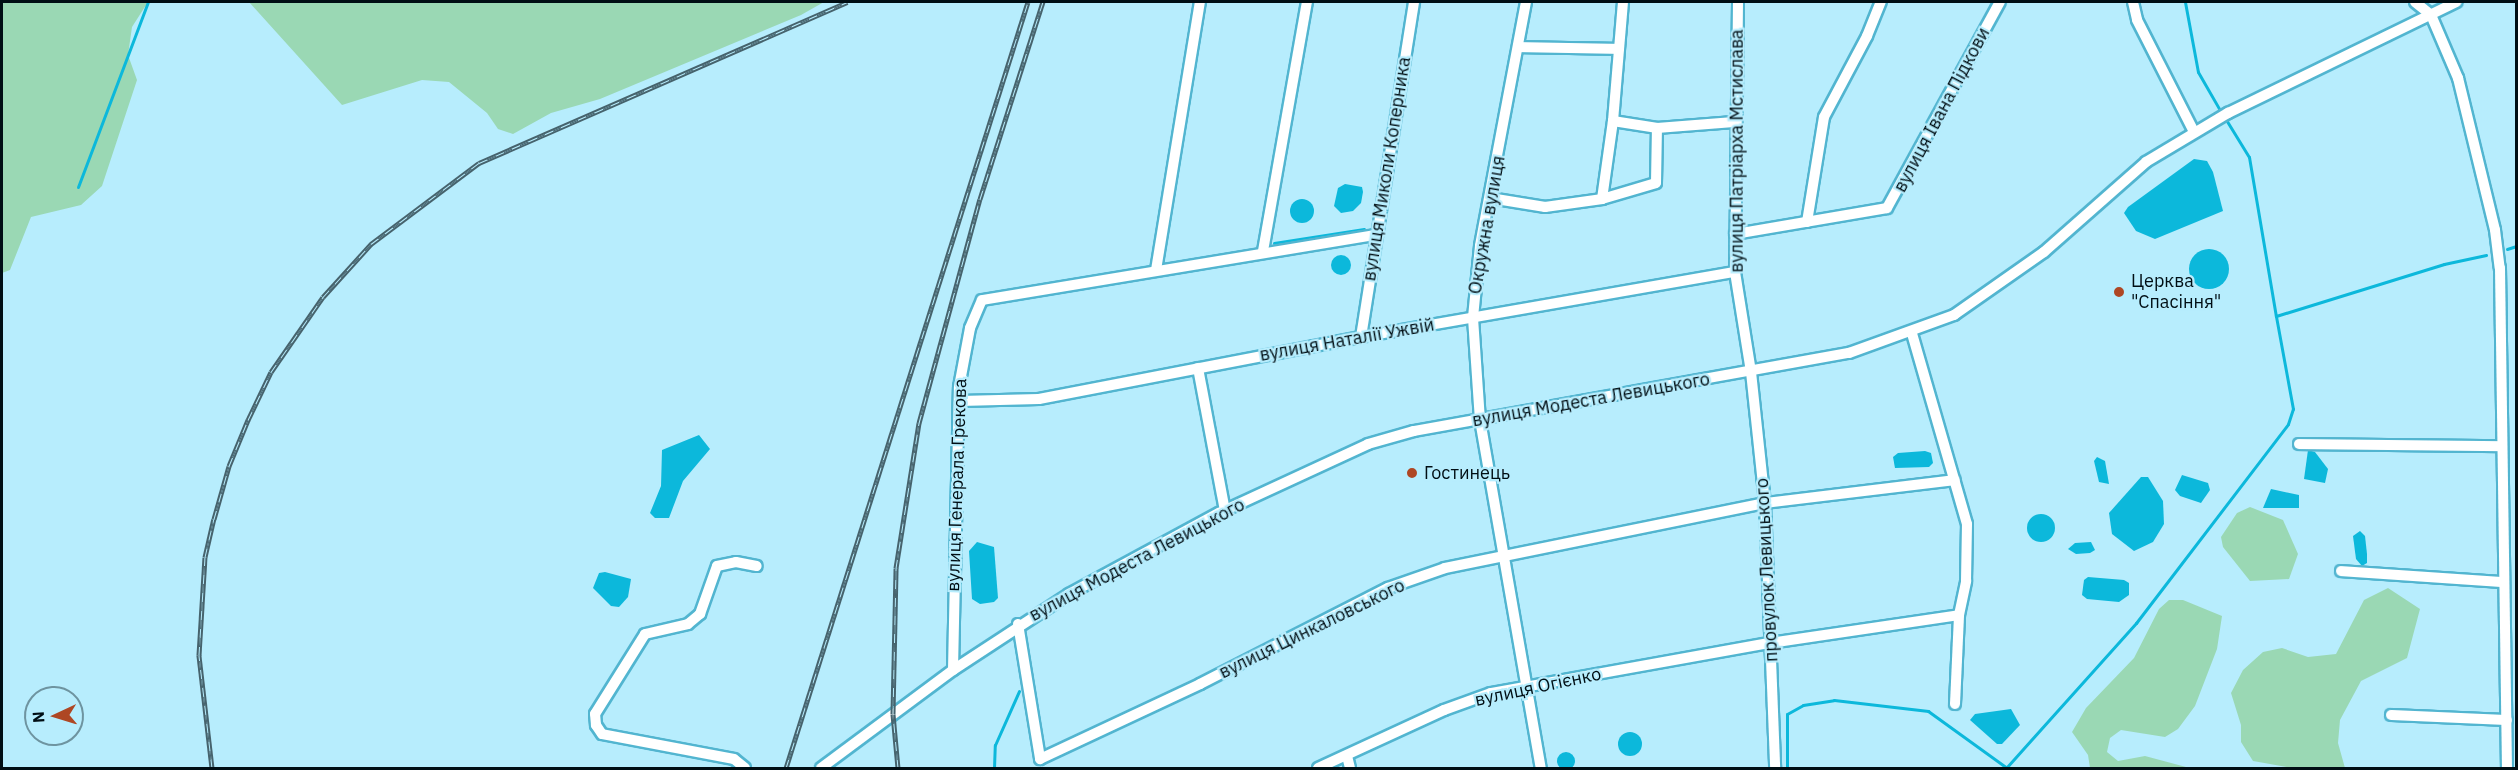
<!DOCTYPE html>
<meta charset="utf-8">
<style>
body{margin:0}
#map{position:relative;width:2518px;height:770px;overflow:hidden;background:#b7edfd;font-family:"IBM Plex Sans",sans-serif}
div>[style]{position:absolute}
.green>*{inset:0;background:#9ad8b4}
.water>*{inset:0;background:#0cb8db}
.round{border-radius:50%}
.stream>*{height:3px;margin:-1.5px;padding:0 1.5px;transform-origin:1.5px;border-radius:1.5px;background:#0cb8db}
.roads{filter:drop-shadow(2px 0 #52b5d0) drop-shadow(-2px 0 #52b5d0) drop-shadow(0 2px #52b5d0) drop-shadow(0 -2px #52b5d0)}
.street>*{height:10px;margin:-5px;padding:0 5px;transform-origin:5px;border-radius:5px;background:#fff}
.rail>*{height:5px;margin-top:-2.5px;transform-origin:0;background:repeating-linear-gradient(90deg,#b7edfd 0 9px,#46636d 0 18px);box-sizing:border-box;border-block:2px solid #46636d}
.dots>*{width:16px;height:16px;translate:-50% -50%;box-sizing:border-box;border:3px solid #b7edfd;border-radius:50%}
span{translate:-50% -50%;white-space:nowrap;text-align:center;line-height:1.15;-webkit-text-stroke:4.5px #b7edfd;paint-order:stroke}
.street-label{font-size:18px;color:#000e14}
.poi-label{font-size:18px;color:#000e14}
.left{translate:0 -50%;text-align:left}
.frame{position:absolute;inset:0;border:3px solid #000e14;pointer-events:none}
.north{position:absolute;left:24px;top:686px;width:60px;height:60px;box-sizing:border-box;background:#b7edfd;border:2px solid #6e94a0;border-radius:50%;rotate:266deg;font-size:16px;font-weight:700;line-height:24px;text-align:center;color:#000e14}
.north::after{content:'';display:block;margin:auto;width:21px;height:27px;background:#ae4724;clip-path:polygon(50% 0,100% 100%,50% 72%,0 100%)}
</style>
<div id="map">
<div class="green">
<div style="clip-path:polygon(2px 2px,148px 2px,132px 27px,128px 55px,137px 80px,102px 186px,81px 205px,31px 217px,10px 270px,2px 273px)"></div>
<div style="clip-path:polygon(249px 2px,824px 2px,801px 15px,600px 99px,551px 113px,513px 134px,498px 129px,487px 113px,449px 82px,422px 80px,342px 105px)"></div>
<div style="clip-path:polygon(2250px 507px,2283px 520px,2298px 554px,2289px 579px,2250px 581px,2223px 547px,2221px 537px,2237px 513px)"></div>
<div style="clip-path:polygon(2388px 588px,2420px 609px,2407px 658px,2361px 681px,2340px 720px,2338px 743px,2345px 768px,2293px 768px,2253px 761px,2241px 742px,2241px 725px,2231px 693px,2243px 670px,2263px 652px,2282px 648px,2308px 657px,2336px 654px,2364px 600px)"></div>
<div style="clip-path:polygon(2169px 600px,2183px 600px,2222px 616px,2217px 649px,2195px 706px,2178px 729px,2165px 737px,2121px 730px,2110px 738px,2107px 752px,2118px 761px,2145px 756px,2186px 767px,2217px 768px,2090px 768px,2088px 755px,2072px 732px,2086px 708px,2134px 658px,2159px 609px)"></div>
</div>
<div class="water">
<div style="clip-path:polygon(2194px 159px,2207px 161px,2213px 172px,2223px 211px,2155px 239px,2136px 231px,2124px 213px,2128px 207px)"></div>
<div style="clip-path:polygon(1345px 184px,1362px 187px,1363px 192px,1361px 203px,1353px 211px,1341px 213px,1334px 206px,1338px 188px)"></div>
<div class="round" style="left:1290px;top:199px;width:24px;height:24px"></div>
<div class="round" style="left:2189px;top:249px;width:40px;height:40px"></div>
<div class="round" style="left:1331px;top:255px;width:20px;height:20px"></div>
<div style="clip-path:polygon(699px 435px,710px 449px,683px 481px,669px 518px,655px 518px,650px 513px,661px 486px,662px 450px)"></div>
<div style="clip-path:polygon(2308px 450px,2315px 452px,2328px 469px,2325px 483px,2304px 479px)"></div>
<div style="clip-path:polygon(1925px 451px,1931px 453px,1933px 463px,1929px 467px,1895px 468px,1893px 457px,1898px 453px)"></div>
<div style="clip-path:polygon(2097px 457px,2105px 461px,2109px 484px,2099px 482px,2094px 461px)"></div>
<div style="clip-path:polygon(2182px 475px,2208px 483px,2210px 490px,2201px 503px,2180px 496px,2175px 490px)"></div>
<div style="clip-path:polygon(2141px 477px,2148px 477px,2163px 501px,2164px 524px,2153px 542px,2134px 551px,2112px 534px,2109px 513px)"></div>
<div style="clip-path:polygon(2271px 489px,2299px 495px,2299px 508px,2263px 508px)"></div>
<div class="round" style="left:2027px;top:514px;width:28px;height:28px"></div>
<div style="clip-path:polygon(2360px 531px,2365px 536px,2367px 554px,2367px 563px,2362px 566px,2356px 559px,2353px 536px)"></div>
<div style="clip-path:polygon(977px 542px,994px 547px,998px 598px,994px 602px,980px 604px,972px 599px,969px 551px)"></div>
<div style="clip-path:polygon(2091px 542px,2095px 550px,2090px 553px,2076px 554px,2068px 549px,2075px 543px)"></div>
<div style="clip-path:polygon(605px 572px,631px 579px,628px 597px,619px 607px,611px 606px,593px 588px,599px 573px)"></div>
<div style="clip-path:polygon(2088px 577px,2124px 580px,2129px 583px,2129px 595px,2119px 602px,2087px 599px,2082px 595px,2084px 580px)"></div>
<div style="clip-path:polygon(2011px 709px,2020px 725px,2002px 744px,1997px 744px,1970px 720px,1975px 714px)"></div>
<div class="round" style="left:1618px;top:732px;width:24px;height:24px"></div>
<div class="round" style="left:1557px;top:752px;width:18px;height:18px"></div>
</div>
<div class="stream">
<div style="left:2185px;top:2px;width:71px;rotate:79.5deg"></div>
<div style="left:2198px;top:72px;width:46px;rotate:60.1deg"></div>
<div style="left:2225px;top:118px;width:46px;rotate:58.4deg"></div>
<div style="left:2249px;top:157px;width:161px;rotate:80.4deg"></div>
<div style="left:2276px;top:316px;width:176px;rotate:-17.2deg"></div>
<div style="left:2444px;top:264px;width:43px;rotate:-12.1deg"></div>
<div style="left:78px;top:187px;width:198px;rotate:-69.3deg"></div>
<div style="left:1274px;top:243px;width:91px;rotate:-8.8deg"></div>
<div style="left:2507px;top:249px;width:9px;rotate:-18deg"></div>
<div style="left:994px;top:768px;width:23px;rotate:-88deg"></div>
<div style="left:995px;top:745px;width:59px;rotate:-66deg"></div>
<div style="left:1787px;top:768px;width:54px;rotate:-90deg"></div>
<div style="left:1787px;top:714px;width:18px;rotate:-29deg"></div>
<div style="left:1803px;top:705px;width:31px;rotate:-9deg"></div>
<div style="left:1834px;top:700px;width:95px;rotate:6.7deg"></div>
<div style="left:1928px;top:711px;width:97px;rotate:35.8deg"></div>
<div style="left:2006px;top:768px;width:195px;rotate:-48.1deg"></div>
<div style="left:2136px;top:623px;width:250px;rotate:-52.6deg"></div>
<div style="left:2288px;top:424px;width:16px;rotate:-72deg"></div>
<div style="left:2293px;top:409px;width:95px;rotate:-100.4deg"></div>
</div>
<div class="roads">
<div class="street">
<div style="left:1526px;top:2px;width:248px;rotate:100.7deg"></div>
<div style="left:1480px;top:246px;width:72px;rotate:95.6deg"></div>
<div style="left:1473px;top:318px;width:102px;rotate:86.1deg"></div>
<div style="left:1480px;top:420px;width:353px;rotate:80.1deg"></div>
<div style="left:1738px;top:2px;width:270px;rotate:90.6deg"></div>
<div style="left:1735px;top:272px;width:101px;rotate:80.9deg"></div>
<div style="left:1751px;top:372px;width:132px;rotate:83.9deg"></div>
<div style="left:1765px;top:503px;width:265px;rotate:87.8deg"></div>
<div style="left:2133px;top:2px;width:18px;rotate:77deg"></div>
<div style="left:2137px;top:20px;width:126px;rotate:63deg"></div>
<div style="left:2415px;top:2px;width:21px;rotate:39deg"></div>
<div style="left:2431px;top:15px;width:69px;rotate:66.8deg"></div>
<div style="left:2458px;top:78px;width:156px;rotate:76.3deg"></div>
<div style="left:2495px;top:230px;width:38px;rotate:83deg"></div>
<div style="left:2500px;top:268px;width:500px;rotate:89.2deg"></div>
<div style="left:1519px;top:47px;width:100px;rotate:1.1deg"></div>
<div style="left:1613px;top:121px;width:119px;rotate:-85.2deg"></div>
<div style="left:1490px;top:198px;width:56px;rotate:9.3deg"></div>
<div style="left:1545px;top:207px;width:58px;rotate:-8deg"></div>
<div style="left:1602px;top:199px;width:79px;rotate:-82deg"></div>
<div style="left:1613px;top:121px;width:45px;rotate:9deg"></div>
<div style="left:1657px;top:128px;width:77px;rotate:-4.5deg"></div>
<div style="left:1602px;top:199px;width:56px;rotate:-16.5deg"></div>
<div style="left:1656px;top:183px;width:55px;rotate:-89deg"></div>
<div style="left:1807px;top:222px;width:106px;rotate:-80.8deg"></div>
<div style="left:1824px;top:117px;width:92px;rotate:-62deg"></div>
<div style="left:1867px;top:36px;width:37px;rotate:-68deg"></div>
<div style="left:1735px;top:234px;width:154px;rotate:-9.7deg"></div>
<div style="left:1887px;top:208px;width:235px;rotate:-61.3deg"></div>
<div style="left:1263px;top:251px;width:253px;rotate:-80deg"></div>
<div style="left:1156px;top:270px;width:272px;rotate:-80.7deg"></div>
<div style="left:1361px;top:337px;width:339px;rotate:-81deg"></div>
<div style="left:1198px;top:368px;width:146px;rotate:79.3deg"></div>
<div style="left:960px;top:401px;width:79px;rotate:-1.5deg"></div>
<div style="left:1039px;top:399px;width:328px;rotate:-10.9deg"></div>
<div style="left:1361px;top:337px;width:380px;rotate:-9.9deg"></div>
<div style="left:2299px;top:444px;width:202px;rotate:0.6deg"></div>
<div style="left:2341px;top:571px;width:163px;rotate:3.9deg"></div>
<div style="left:1018px;top:624px;width:137px;rotate:80.7deg"></div>
<div style="left:1040px;top:759px;width:177px;rotate:-25.1deg"></div>
<div style="left:1200px;top:684px;width:211px;rotate:-27.1deg"></div>
<div style="left:1388px;top:588px;width:60px;rotate:-19.3deg"></div>
<div style="left:1445px;top:568px;width:327px;rotate:-11.5deg"></div>
<div style="left:1765px;top:503px;width:191px;rotate:-6.9deg"></div>
<div style="left:953px;top:670px;width:283px;rotate:-88.8deg"></div>
<div style="left:959px;top:387px;width:60px;rotate:-79.4deg"></div>
<div style="left:970px;top:328px;width:30px;rotate:-67deg"></div>
<div style="left:982px;top:300px;width:397px;rotate:-9.4deg"></div>
<div style="left:1955px;top:704px;width:89px;rotate:-87.4deg"></div>
<div style="left:2391px;top:715px;width:116px;rotate:2.5deg"></div>
<div style="left:1347px;top:756px;width:12px;rotate:76deg"></div>
<div style="left:745px;top:768px;width:14px;rotate:-141deg"></div>
<div style="left:734px;top:759px;width:134px;rotate:-169.3deg"></div>
<div style="left:602px;top:734px;width:11px;rotate:-124deg"></div>
<div style="left:596px;top:725px;width:11px;rotate:-95deg"></div>
<div style="left:595px;top:714px;width:94px;rotate:-58deg"></div>
<div style="left:645px;top:634px;width:44px;rotate:-13.1deg"></div>
<div style="left:688px;top:624px;width:16px;rotate:-40deg"></div>
<div style="left:700px;top:614px;width:51px;rotate:-70.5deg"></div>
<div style="left:717px;top:566px;width:19px;rotate:-12deg"></div>
<div style="left:736px;top:562px;width:21px;rotate:11deg"></div>
<div style="left:821px;top:768px;width:164px;rotate:-36.6deg"></div>
<div style="left:953px;top:670px;width:139px;rotate:-33.2deg"></div>
<div style="left:1069px;top:594px;width:170px;rotate:-28.4deg"></div>
<div style="left:1219px;top:513px;width:164px;rotate:-24.8deg"></div>
<div style="left:1368px;top:444px;width:48px;rotate:-15.8deg"></div>
<div style="left:1414px;top:431px;width:442px;rotate:-10.2deg"></div>
<div style="left:1849px;top:353px;width:112px;rotate:-19.9deg"></div>
<div style="left:1954px;top:315px;width:110px;rotate:-35deg"></div>
<div style="left:2044px;top:252px;width:136px;rotate:-41.4deg"></div>
<div style="left:2146px;top:162px;width:96px;rotate:-30.9deg"></div>
<div style="left:2228px;top:113px;width:254px;rotate:-25.9deg"></div>
<div style="left:1318px;top:768px;width:139px;rotate:-24.7deg"></div>
<div style="left:1444px;top:710px;width:50px;rotate:-19.9deg"></div>
<div style="left:1491px;top:693px;width:283px;rotate:-10.2deg"></div>
<div style="left:1770px;top:643px;width:191px;rotate:-8.4deg"></div>
<div style="left:1959px;top:615px;width:35px;rotate:-78deg"></div>
<div style="left:1966px;top:581px;width:57px;rotate:-89deg"></div>
<div style="left:1967px;top:524px;width:199px;rotate:-106.1deg"></div>
</div>
</div>
<div class="rail">
<div style="left:212px;top:768px;width:114px;rotate:-96.6deg"></div>
<div style="left:199px;top:655px;width:98px;rotate:-86.5deg"></div>
<div style="left:205px;top:557px;width:39px;rotate:-77deg"></div>
<div style="left:214px;top:519px;width:55px;rotate:-74.2deg"></div>
<div style="left:229px;top:466px;width:50px;rotate:-67.6deg"></div>
<div style="left:248px;top:420px;width:53px;rotate:-64.4deg"></div>
<div style="left:271px;top:372px;width:91px;rotate:-55.3deg"></div>
<div style="left:323px;top:297px;width:72px;rotate:-47.8deg"></div>
<div style="left:371px;top:244px;width:135px;rotate:-36.9deg"></div>
<div style="left:479px;top:163px;width:402px;rotate:-23.6deg"></div>
<div style="left:786px;top:768px;width:803px;rotate:-72.47deg"></div>
<div style="left:898px;top:768px;width:54px;rotate:-95.3deg"></div>
<div style="left:893px;top:714px;width:146px;rotate:-88.8deg"></div>
<div style="left:896px;top:568px;width:147px;rotate:-81deg"></div>
<div style="left:919px;top:423px;width:232px;rotate:-74.8deg"></div>
<div style="left:980px;top:199px;width:207px;rotate:-72.3deg"></div>
</div>
<div class="dots">
<div style="left:2119px;top:292px;background:#ae4724"></div>
<div style="left:1412px;top:473px;background:#ae4724"></div>
</div>
<div class="street-label">
<span style="left:1942px;top:110px;rotate:-62deg">вулиця Івана Підкови</span>
<span style="left:1737px;top:151px;rotate:-90deg">вулиця Патріарха Мстислава</span>
<span style="left:1387px;top:169px;rotate:-81deg">вулиця Миколи Коперника</span>
<span style="left:1487px;top:225px;rotate:-80deg">Окружна вулиця</span>
<span style="left:1347px;top:340px;rotate:-10deg">вулиця Наталії Ужвій</span>
<span style="left:1591px;top:400px;rotate:-10deg">вулиця Модеста Левицького</span>
<span style="left:957px;top:485px;rotate:-88deg">вулиця Генерала Грекова</span>
<span style="left:1137px;top:560px;rotate:-28deg">вулиця Модеста Левицького</span>
<span style="left:1767px;top:570px;rotate:-93deg">провулок Левицького</span>
<span style="left:1312px;top:629px;rotate:-26deg">вулиця Цинкаловського</span>
<span style="left:1538px;top:687px;rotate:-12deg">вулиця Огієнко</span>
</div>
<div class="poi-label">
<span class="left" style="left:2131px;top:292px">Церква<br>"Спасіння"</span>
<span class="left" style="left:1424px;top:473px">Гостинець</span>
</div>
<div class="frame"></div>
<div class="north">N</div>
</div>
